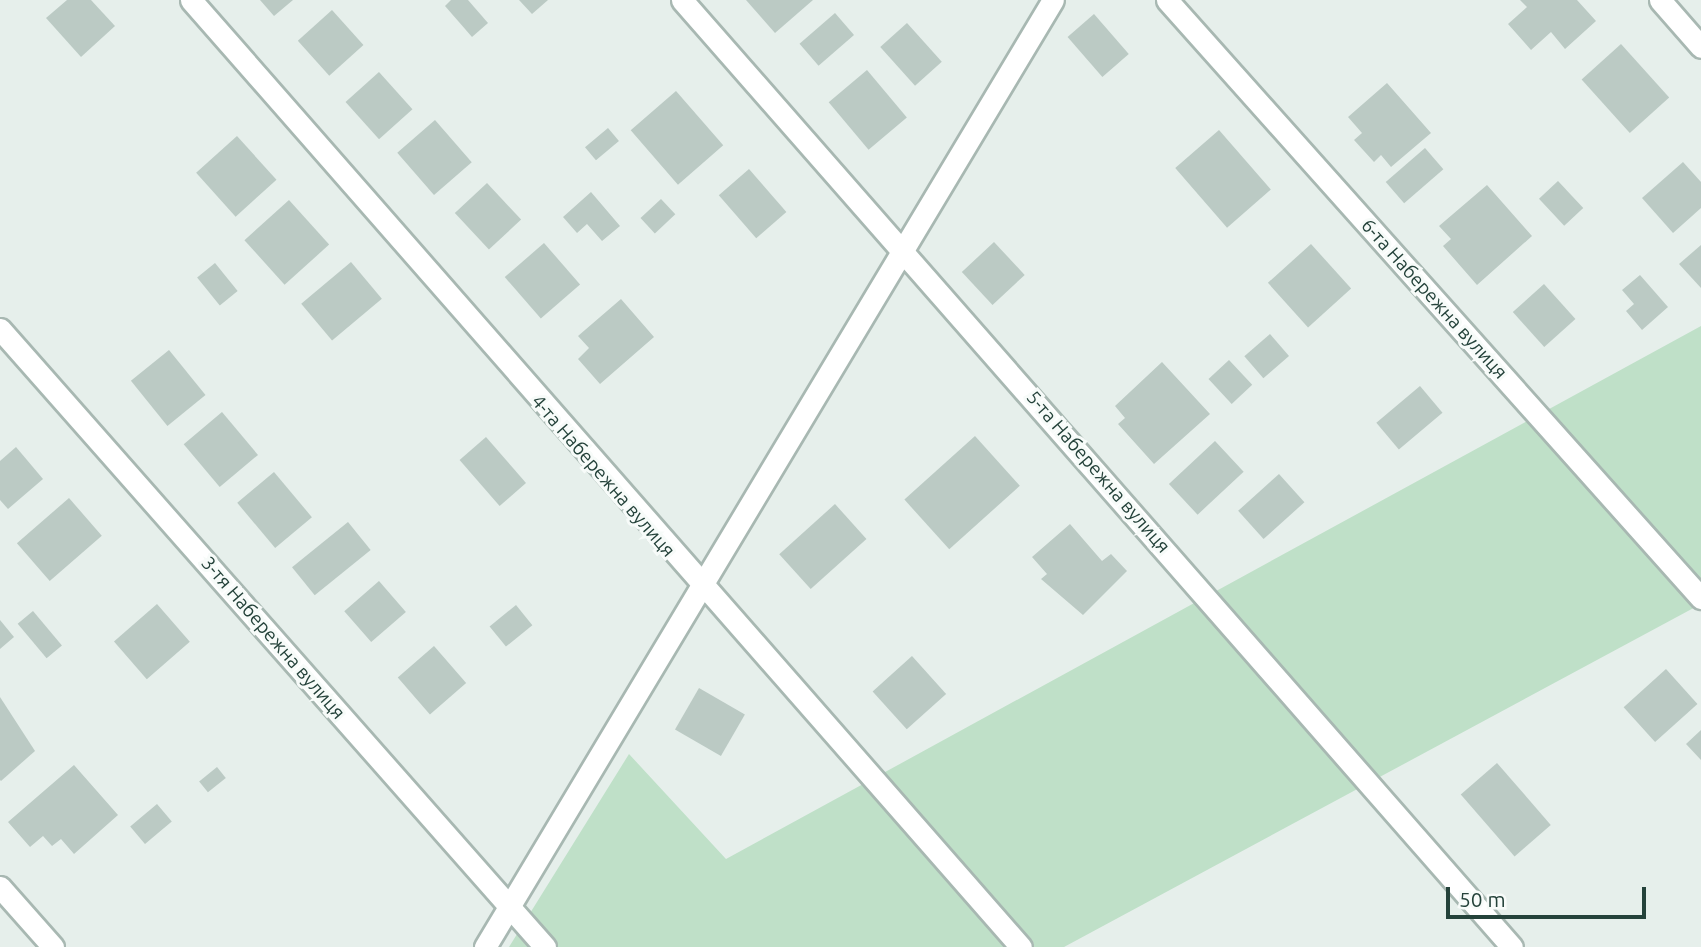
<!DOCTYPE html>
<meta charset="utf-8">
<style>
body{margin:0}
#map{position:relative;width:1701px;height:947px;overflow:hidden;background:#e6efeb;font-family:Ubuntu,sans-serif}
div>[style]{position:absolute}
.green>*{inset:0;background:#bfe0c8}
.building>*{inset:0;background:#bbcac4;transform-origin:0 0}
.roads{filter:drop-shadow(2px 0 #a8b8b2) drop-shadow(-2px 0 #a8b8b2) drop-shadow(0 2px #a8b8b2) drop-shadow(0 -2px #a8b8b2)}
.minor>*{height:21px;margin:-10.5px;padding:0 10.5px;transform-origin:10.5px;border-radius:10.5px;background:#fff}
span{translate:-50% -50%;white-space:nowrap;text-align:center;line-height:1.15;-webkit-text-stroke:6px #f7fbf9;paint-order:stroke}
.street-label{font-size:19px;color:#24423a}
.scale{position:absolute;left:1446px;top:887px;width:200px;height:32px;box-sizing:border-box;border:4px solid #24423a;border-top:0;padding-left:9px;font-size:21px;line-height:24px;white-space:nowrap;color:#24423a;-webkit-text-stroke:5px #f7fbf9;paint-order:stroke}
</style>
<div id="map">
<div class="green">
<div style="clip-path:polygon(1701px 326px,1701px 604px,1064px 947px,509px 947px,629px 754px,726px 859px)"></div>
</div>
<div class="building">
<div style="clip-path:polygon(67px 0,91px 0,115px 26px,81px 57px,46px 18px)"></div>
<div style="clip-path:polygon(260px 0,293px 0,274px 16px)"></div>
<div style="clip-path:polygon(451px 0,468px 0,488px 23px,472px 37px,445px 6px)"></div>
<div style="clip-path:polygon(519px 0,548px 0,532px 14px)"></div>
<div style="clip-path:polygon(746px 0,813px 0,775px 33px)"></div>
<div style="clip-path:polygon(1520px 0,1577px 0,1596px 21px,1565px 49px,1551px 32px,1531px 50px,1508px 24px,1527px 7px)"></div>
<div style="left:332px;top:10px;width:47px;height:46px;rotate:48deg"></div>
<div style="left:835px;top:13px;width:29px;height:47px;rotate:49deg"></div>
<div style="left:1094px;top:14px;width:53px;height:35px;rotate:49deg"></div>
<div style="left:907px;top:23px;width:52px;height:36px;rotate:48deg"></div>
<div style="left:1621px;top:44px;width:72px;height:53px;rotate:48deg"></div>
<div style="left:867px;top:70px;width:62px;height:50px;rotate:50deg"></div>
<div style="left:379px;top:72px;width:50px;height:45px;rotate:48deg"></div>
<div style="clip-path:polygon(1387px 83px,1431px 133px,1391px 167px,1381px 155px,1374px 162px,1354px 140px,1362px 133px,1348px 117px)"></div>
<div style="left:676px;top:91px;width:72px;height:60px;rotate:49deg"></div>
<div style="left:435px;top:120px;width:56px;height:50px;rotate:49deg"></div>
<div style="left:608px;top:128px;width:17px;height:30px;rotate:50deg"></div>
<div style="left:1219px;top:130px;width:79px;height:58px;rotate:49deg"></div>
<div style="left:237px;top:136px;width:59px;height:55px;rotate:48deg"></div>
<div style="left:1425px;top:148px;width:28px;height:52px;rotate:49deg"></div>
<div style="clip-path:polygon(1683px 162px,1701px 182px,1701px 208px,1673px 233px,1642px 198px)"></div>
<div style="left:749px;top:169px;width:57px;height:40px;rotate:49deg"></div>
<div style="left:1558px;top:181px;width:37px;height:26px;rotate:47deg"></div>
<div style="left:487px;top:183px;width:50px;height:44px;rotate:47deg"></div>
<div style="clip-path:polygon(1487px 185px,1532px 236px,1477px 285px,1443px 246px,1451px 239px,1439px 226px)"></div>
<div style="clip-path:polygon(591px 192px,620px 226px,602px 241px,587px 224px,577px 233px,563px 217px)"></div>
<div style="left:661px;top:199px;width:21px;height:28px;rotate:47deg"></div>
<div style="left:289px;top:200px;width:60px;height:60px;rotate:48deg"></div>
<div style="left:994px;top:242px;width:45px;height:44px;rotate:47deg"></div>
<div style="left:544px;top:243px;width:55px;height:52px;rotate:49deg"></div>
<div style="left:1311px;top:244px;width:60px;height:58px;rotate:48deg"></div>
<div style="clip-path:polygon(1701px 245px,1701px 288px,1679px 264px)"></div>
<div style="left:351px;top:262px;width:48px;height:65px;rotate:50deg"></div>
<div style="left:215px;top:263px;width:36px;height:23px;rotate:51deg"></div>
<div style="clip-path:polygon(1640px 275px,1668px 307px,1642px 330px,1626px 311px,1634px 304px,1622px 290px)"></div>
<div style="left:1544px;top:284px;width:47px;height:42px;rotate:48deg"></div>
<div style="clip-path:polygon(621px 299px,654px 337px,600px 384px,578px 359px,589px 348px,578px 336px)"></div>
<div style="left:1270px;top:334px;width:29px;height:34px;rotate:49deg"></div>
<div style="left:169px;top:350px;width:58px;height:49px;rotate:51deg"></div>
<div style="left:1229px;top:360px;width:34px;height:28px;rotate:47deg"></div>
<div style="clip-path:polygon(1162px 362px,1210px 414px,1154px 464px,1118px 424px,1125px 418px,1115px 406px)"></div>
<div style="left:1420px;top:386px;width:35px;height:57px;rotate:50deg"></div>
<div style="left:222px;top:412px;width:56px;height:50px;rotate:50deg"></div>
<div style="left:975px;top:436px;width:67px;height:95px;rotate:48deg"></div>
<div style="left:486px;top:437px;width:61px;height:35px;rotate:49deg"></div>
<div style="left:1215px;top:441px;width:42px;height:63px;rotate:47deg"></div>
<div style="clip-path:polygon(16px 447px,43px 479px,8px 509px,0 500px,0 461px)"></div>
<div style="left:274px;top:472px;width:59px;height:48px;rotate:50deg"></div>
<div style="left:1279px;top:474px;width:38px;height:55px;rotate:48deg"></div>
<div style="left:69px;top:498px;width:50px;height:69px;rotate:49deg"></div>
<div style="left:835px;top:504px;width:47px;height:75px;rotate:48deg"></div>
<div style="left:348px;top:522px;width:36px;height:72px;rotate:51deg"></div>
<div style="clip-path:polygon(1070px 524px,1102px 561px,1111px 554px,1127px 571px,1083px 615px,1041px 579px,1047px 574px,1032px 557px)"></div>
<div style="left:379px;top:581px;width:41px;height:46px;rotate:49deg"></div>
<div style="left:157px;top:604px;width:50px;height:57px;rotate:49deg"></div>
<div style="left:516px;top:605px;width:26px;height:34px;rotate:51deg"></div>
<div style="left:33px;top:611px;width:45px;height:20px;rotate:50deg"></div>
<div style="clip-path:polygon(0 620px,14px 637px,0 649px)"></div>
<div style="left:434px;top:646px;width:49px;height:48px;rotate:49deg"></div>
<div style="left:912px;top:656px;width:51px;height:53px;rotate:48deg"></div>
<div style="left:1666px;top:669px;width:47px;height:57px;rotate:48deg"></div>
<div style="left:699px;top:688px;width:53px;height:48px;rotate:30deg"></div>
<div style="clip-path:polygon(0 697px,35px 751px,1px 781px,0 780px)"></div>
<div style="clip-path:polygon(1701px 730px,1701px 760px,1686px 744px)"></div>
<div style="left:1497px;top:763px;width:82px;height:48px;rotate:49deg"></div>
<div style="clip-path:polygon(74px 765px,118px 815px,74px 854px,61px 839px,52px 846px,43px 836px,30px 847px,8px 822px)"></div>
<div style="left:217px;top:767px;width:14px;height:23px;rotate:51deg"></div>
<div style="left:157px;top:804px;width:23px;height:35px;rotate:50deg"></div>
</div>
<div class="roads">
<div class="minor">
<div style="left:191px;top:0;width:1259px;rotate:48.77deg"></div>
<div style="left:682px;top:0;width:1259px;rotate:48.77deg"></div>
<div style="left:1167px;top:0;width:802px;rotate:48.24deg"></div>
<div style="left:1660px;top:0;width:62px;rotate:48.9deg"></div>
<div style="left:0;top:329px;width:824px;rotate:48.59deg"></div>
<div style="left:0;top:887px;width:80px;rotate:48.5deg"></div>
<div style="left:485px;top:947px;width:1104px;rotate:-59.05deg"></div>
</div>
</div>
<div class="street-label">
<span style="left:1434px;top:299px;rotate:48deg">6-та Набережна вулиця</span>
<span style="left:1098px;top:472px;rotate:49deg">5-та Набережна вулиця</span>
<span style="left:603px;top:476px;rotate:49deg">4-та Набережна вулиця</span>
<span style="left:273px;top:638px;rotate:49deg">3-тя Набережна вулиця</span>
</div>
<div class="scale">50 m</div>
</div>
